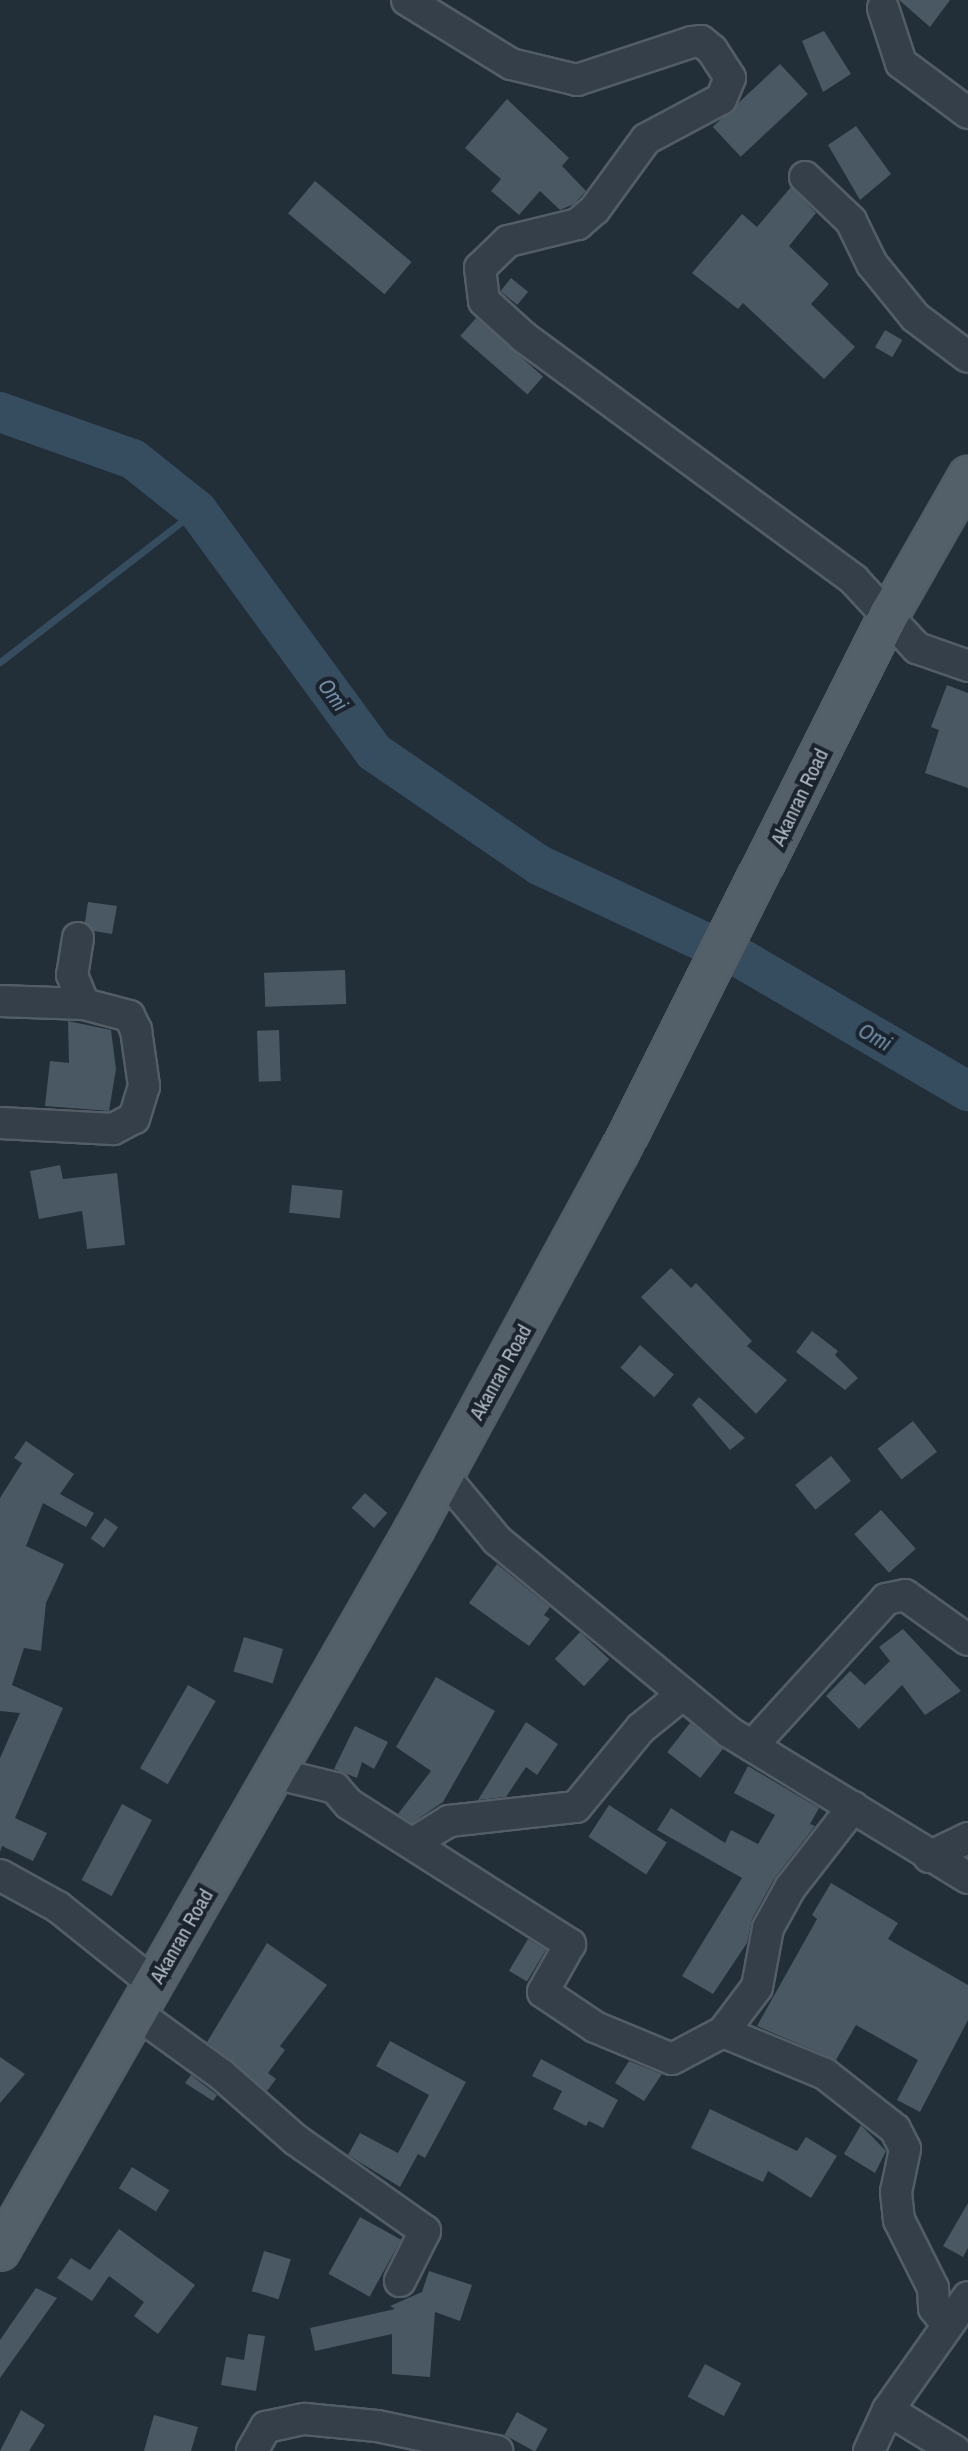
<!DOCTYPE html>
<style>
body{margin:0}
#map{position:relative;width:968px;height:2451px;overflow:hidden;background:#222e38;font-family:"Archivo Narrow",sans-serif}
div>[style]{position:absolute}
.stream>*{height:7px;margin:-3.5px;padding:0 3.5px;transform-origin:3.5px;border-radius:3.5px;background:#364c5f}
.river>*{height:40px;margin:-20px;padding:0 20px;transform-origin:20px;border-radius:20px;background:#364c5f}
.building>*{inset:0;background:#4a5864;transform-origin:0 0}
.roads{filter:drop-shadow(2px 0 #535d66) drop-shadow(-2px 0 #535d66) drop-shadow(0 2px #535d66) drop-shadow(0 -2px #535d66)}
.minor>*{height:30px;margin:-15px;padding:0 15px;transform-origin:15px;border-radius:15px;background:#353f49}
.major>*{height:38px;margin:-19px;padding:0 19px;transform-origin:19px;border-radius:19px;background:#535f69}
span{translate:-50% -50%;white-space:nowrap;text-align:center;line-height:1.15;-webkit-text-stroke:8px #1b242d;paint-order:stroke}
.street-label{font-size:20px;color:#b0bac5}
.water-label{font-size:22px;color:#718fa8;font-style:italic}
</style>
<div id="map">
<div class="stream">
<div style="left:0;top:662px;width:249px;rotate:-37.7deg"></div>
</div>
<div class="river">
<div style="left:0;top:412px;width:141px;rotate:19.5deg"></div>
<div style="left:133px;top:459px;width:82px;rotate:38.6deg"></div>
<div style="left:197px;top:510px;width:300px;rotate:53.8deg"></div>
<div style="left:374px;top:752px;width:200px;rotate:34.4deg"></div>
<div style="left:539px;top:865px;width:182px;rotate:25deg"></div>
<div style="left:740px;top:958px;width:264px;rotate:30.3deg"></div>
</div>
<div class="building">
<div style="clip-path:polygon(899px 0,950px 0,930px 27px)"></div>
<div style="clip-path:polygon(824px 31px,851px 74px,823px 92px,802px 41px)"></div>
<div style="left:780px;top:64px;width:41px;height:92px;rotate:47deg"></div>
<div style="clip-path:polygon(507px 99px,569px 158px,562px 166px,586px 191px,574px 204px,560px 210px,540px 191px,519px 215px,491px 191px,501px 179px,465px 148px)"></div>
<div style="clip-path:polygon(856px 126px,891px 174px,860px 200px,828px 145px)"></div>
<div style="left:315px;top:181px;width:126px;height:42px;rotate:40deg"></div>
<div style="clip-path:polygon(791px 187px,816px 213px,789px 246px,829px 284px,811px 304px,855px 347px,824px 379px,743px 303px,738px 309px,692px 273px,742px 214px,757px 227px)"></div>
<div style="left:511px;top:278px;width:22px;height:17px;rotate:39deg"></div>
<div style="left:476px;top:318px;width:89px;height:24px;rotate:41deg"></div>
<div style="left:885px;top:330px;width:20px;height:20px;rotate:30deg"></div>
<div style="clip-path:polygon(947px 685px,968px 693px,968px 788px,925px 773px,939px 730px,931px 727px)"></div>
<div style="clip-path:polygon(88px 902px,117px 906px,112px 934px,94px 931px,85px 922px)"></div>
<div style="left:345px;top:970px;width:34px;height:81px;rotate:88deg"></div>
<div style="clip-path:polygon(68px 1021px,111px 1030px,116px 1069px,109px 1111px,45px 1106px,50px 1061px,69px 1063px)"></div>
<div style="left:279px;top:1030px;width:51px;height:22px;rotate:88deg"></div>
<div style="clip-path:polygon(60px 1165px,63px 1179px,117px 1173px,125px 1245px,87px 1249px,82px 1211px,39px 1219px,30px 1171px)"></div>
<div style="left:292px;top:1185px;width:51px;height:28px;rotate:6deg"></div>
<div style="clip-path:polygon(671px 1268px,691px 1288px,696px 1283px,752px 1341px,747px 1346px,787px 1380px,756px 1414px,641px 1297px)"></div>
<div style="clip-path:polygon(812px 1331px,838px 1351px,835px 1355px,858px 1378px,845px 1390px,796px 1352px)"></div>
<div style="left:640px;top:1345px;width:45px;height:30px;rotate:41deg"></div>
<div style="clip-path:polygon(699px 1397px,745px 1438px,730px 1450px,692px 1405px)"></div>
<div style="left:913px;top:1421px;width:39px;height:45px;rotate:52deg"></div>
<div style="clip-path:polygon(26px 1441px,74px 1474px,60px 1494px,94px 1513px,86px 1527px,43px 1503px,26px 1546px,64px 1564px,46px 1603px,41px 1651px,24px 1648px,12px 1685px,63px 1708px,15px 1818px,47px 1833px,33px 1861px,2px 1846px,0 1852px,0 1758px,20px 1713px,0 1711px,0 1498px,22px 1463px,14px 1458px)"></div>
<div style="left:831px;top:1456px;width:32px;height:46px;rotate:51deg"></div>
<div style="left:365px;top:1493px;width:30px;height:20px;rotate:42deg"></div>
<div style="left:881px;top:1510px;width:52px;height:36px;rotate:48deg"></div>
<div style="left:105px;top:1518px;width:16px;height:25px;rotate:35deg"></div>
<div style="clip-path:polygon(497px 1564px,550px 1607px,544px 1615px,550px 1619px,529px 1646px,469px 1603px)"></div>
<div style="clip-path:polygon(903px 1629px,961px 1691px,925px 1715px,902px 1685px,859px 1729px,826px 1696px,850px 1671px,865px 1685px,890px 1661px,879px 1647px)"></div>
<div style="left:580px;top:1632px;width:40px;height:37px;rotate:43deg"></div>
<div style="left:244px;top:1637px;width:41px;height:36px;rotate:17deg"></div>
<div style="clip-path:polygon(436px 1677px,495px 1711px,443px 1802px,412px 1823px,398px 1814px,431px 1771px,396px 1747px)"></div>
<div style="left:188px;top:1685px;width:32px;height:96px;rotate:30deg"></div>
<div style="clip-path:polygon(526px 1722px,558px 1744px,537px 1775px,526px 1767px,506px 1797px,478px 1800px)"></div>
<div style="left:690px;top:1723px;width:42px;height:37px;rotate:38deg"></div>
<div style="clip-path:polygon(355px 1726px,388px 1742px,374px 1769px,362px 1762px,357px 1778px,334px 1769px)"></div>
<div style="clip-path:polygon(748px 1766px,819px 1808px,810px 1824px,815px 1826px,774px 1879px,752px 1919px,747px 1943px,713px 1994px,682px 1976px,742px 1878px,657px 1830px,671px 1808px,725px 1843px,731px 1830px,758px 1844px,775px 1815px,734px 1793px)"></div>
<div style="left:122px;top:1804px;width:34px;height:86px;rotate:28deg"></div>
<div style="left:609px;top:1805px;width:69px;height:38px;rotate:33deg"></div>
<div style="clip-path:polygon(831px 1883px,898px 1923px,888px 1939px,968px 1985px,968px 2020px,920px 2112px,897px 2100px,918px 2060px,856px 2025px,836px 2060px,757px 2026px,817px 1919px,812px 1915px)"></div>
<div style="left:528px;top:1939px;width:21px;height:37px;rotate:31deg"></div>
<div style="clip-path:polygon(267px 1943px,327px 1985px,280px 2046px,285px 2050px,268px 2073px,276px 2079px,267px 2091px,207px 2042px)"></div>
<div style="clip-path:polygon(390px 2041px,466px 2082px,425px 2158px,418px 2154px,400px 2187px,348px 2155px,360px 2133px,398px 2153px,429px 2095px,376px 2066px)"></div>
<div style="clip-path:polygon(0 2057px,25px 2074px,0 2103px)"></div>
<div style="clip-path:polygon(541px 2059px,618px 2100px,603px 2128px,589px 2121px,586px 2126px,553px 2109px,562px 2091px,532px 2076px)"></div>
<div style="clip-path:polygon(629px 2061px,662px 2074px,644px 2101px,615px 2083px)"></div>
<div style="clip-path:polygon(191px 2075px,217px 2095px,213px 2101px,185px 2083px)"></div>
<div style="clip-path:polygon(710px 2109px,797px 2151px,806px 2137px,837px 2156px,811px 2198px,768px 2171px,763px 2182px,691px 2148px)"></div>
<div style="clip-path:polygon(861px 2125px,886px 2151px,875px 2173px,844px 2154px)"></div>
<div style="left:132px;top:2167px;width:44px;height:25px;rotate:32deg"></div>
<div style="clip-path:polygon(968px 2203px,968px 2248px,963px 2257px,943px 2246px)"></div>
<div style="left:360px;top:2217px;width:47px;height:65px;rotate:29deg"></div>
<div style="clip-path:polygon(119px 2229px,195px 2285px,158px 2334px,134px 2316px,144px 2302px,109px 2276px,92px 2301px,57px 2278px,71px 2258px,90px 2270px)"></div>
<div style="left:264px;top:2251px;width:28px;height:42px;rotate:17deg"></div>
<div style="clip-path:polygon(429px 2271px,472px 2285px,460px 2321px,435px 2312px,430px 2377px,392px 2374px,392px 2334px,315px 2351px,310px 2328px,395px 2309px,390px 2306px,422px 2292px)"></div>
<div style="clip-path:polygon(36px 2288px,57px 2298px,0 2378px,0 2340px)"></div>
<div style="clip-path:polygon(248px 2334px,265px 2336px,256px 2391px,221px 2385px,226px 2357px,244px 2360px)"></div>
<div style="left:705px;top:2364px;width:41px;height:37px;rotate:28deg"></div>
<div style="clip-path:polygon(21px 2410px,45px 2425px,29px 2451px,0 2451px)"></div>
<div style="left:517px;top:2412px;width:35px;height:26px;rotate:29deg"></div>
<div style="clip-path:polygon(154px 2415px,198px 2427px,191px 2451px,144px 2451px)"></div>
</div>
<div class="roads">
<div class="minor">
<div style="left:407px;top:0;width:122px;rotate:31.6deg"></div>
<div style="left:511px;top:64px;width:68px;rotate:13.6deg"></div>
<div style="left:577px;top:80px;width:121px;rotate:-18.3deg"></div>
<div style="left:692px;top:42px;width:9px;rotate:-6deg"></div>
<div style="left:701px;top:41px;width:14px;rotate:39deg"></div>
<div style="left:712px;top:50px;width:33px;rotate:57deg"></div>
<div style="left:730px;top:78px;width:23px;rotate:113deg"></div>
<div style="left:721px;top:99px;width:85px;rotate:151.9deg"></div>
<div style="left:646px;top:139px;width:87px;rotate:126.1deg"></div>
<div style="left:595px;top:209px;width:23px;rotate:139deg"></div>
<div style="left:578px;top:224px;width:72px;rotate:166.3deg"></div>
<div style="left:508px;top:241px;width:39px;rotate:136deg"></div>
<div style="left:480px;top:268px;width:33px;rotate:83deg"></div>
<div style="left:484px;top:301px;width:55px;rotate:42.1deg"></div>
<div style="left:525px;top:338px;width:408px;rotate:36.3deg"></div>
<div style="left:854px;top:580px;width:93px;rotate:47.2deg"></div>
<div style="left:917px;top:648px;width:54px;rotate:19.4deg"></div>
<div style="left:883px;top:8px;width:58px;rotate:71.9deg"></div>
<div style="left:901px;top:63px;width:84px;rotate:36.7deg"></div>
<div style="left:805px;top:177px;width:64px;rotate:43.7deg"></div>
<div style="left:851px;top:221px;width:48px;rotate:64deg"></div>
<div style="left:872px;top:264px;width:68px;rotate:50.9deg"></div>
<div style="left:915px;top:317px;width:66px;rotate:37deg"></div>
<div style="left:78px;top:938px;width:37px;rotate:99deg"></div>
<div style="left:72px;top:975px;width:31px;rotate:68deg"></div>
<div style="left:0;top:1001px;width:84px;rotate:2deg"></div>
<div style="left:84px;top:1004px;width:47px;rotate:14.9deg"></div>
<div style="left:129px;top:1016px;width:16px;rotate:63deg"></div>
<div style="left:136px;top:1030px;width:57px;rotate:81.9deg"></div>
<div style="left:144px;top:1086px;width:34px;rotate:107deg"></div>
<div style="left:134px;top:1118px;width:24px;rotate:152deg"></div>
<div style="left:113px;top:1129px;width:113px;rotate:-177deg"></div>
<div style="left:443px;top:1475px;width:85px;rotate:50.3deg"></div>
<div style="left:497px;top:1540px;width:301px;rotate:39.6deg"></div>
<div style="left:729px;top:1732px;width:280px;rotate:31.4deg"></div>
<div style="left:752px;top:1746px;width:199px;rotate:-47.6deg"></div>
<div style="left:886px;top:1599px;width:19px;rotate:-12deg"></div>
<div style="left:905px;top:1595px;width:77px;rotate:35.5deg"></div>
<div style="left:274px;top:1773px;width:63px;rotate:13.8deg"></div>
<div style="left:335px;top:1788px;width:21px;rotate:49deg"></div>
<div style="left:349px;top:1804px;width:262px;rotate:32.4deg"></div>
<div style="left:570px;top:1944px;width:55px;rotate:119.4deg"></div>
<div style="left:543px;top:1992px;width:63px;rotate:33.9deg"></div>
<div style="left:595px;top:2027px;width:83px;rotate:22.6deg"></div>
<div style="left:672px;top:2059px;width:58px;rotate:-27.9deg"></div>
<div style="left:723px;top:2032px;width:56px;rotate:-52.9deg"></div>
<div style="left:757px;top:1987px;width:60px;rotate:-79.4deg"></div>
<div style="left:768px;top:1928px;width:46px;rotate:-61.2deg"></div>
<div style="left:790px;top:1888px;width:103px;rotate:-52.1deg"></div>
<div style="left:413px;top:1843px;width:42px;rotate:-31.4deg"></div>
<div style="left:449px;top:1821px;width:128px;rotate:-6.3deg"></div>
<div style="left:576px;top:1807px;width:102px;rotate:-50.6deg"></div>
<div style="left:641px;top:1728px;width:54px;rotate:-39deg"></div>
<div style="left:929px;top:1857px;width:43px;rotate:-26deg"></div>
<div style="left:0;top:1875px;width:66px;rotate:28.9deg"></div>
<div style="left:58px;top:1907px;width:122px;rotate:38.7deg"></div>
<div style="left:138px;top:2014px;width:104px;rotate:36deg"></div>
<div style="left:222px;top:2075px;width:98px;rotate:41.3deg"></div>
<div style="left:296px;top:2140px;width:158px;rotate:35.2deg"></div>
<div style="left:425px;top:2231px;width:56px;rotate:116.6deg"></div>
<div style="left:723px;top:2032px;width:110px;rotate:22.4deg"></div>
<div style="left:825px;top:2074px;width:89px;rotate:38.2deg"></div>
<div style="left:895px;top:2129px;width:22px;rotate:63deg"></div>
<div style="left:905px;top:2149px;width:44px;rotate:101.8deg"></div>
<div style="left:896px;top:2192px;width:28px;rotate:84deg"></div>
<div style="left:899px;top:2220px;width:76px;rotate:63.4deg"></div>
<div style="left:933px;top:2288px;width:20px;rotate:87deg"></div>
<div style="left:934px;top:2308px;width:21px;rotate:51deg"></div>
<div style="left:888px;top:2410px;width:79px;rotate:31.5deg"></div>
<div style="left:252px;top:2451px;width:28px;rotate:-60deg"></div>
<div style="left:266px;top:2427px;width:40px;rotate:-12deg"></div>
<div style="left:305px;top:2419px;width:72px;rotate:5.6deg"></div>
<div style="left:377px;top:2426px;width:123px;rotate:11.8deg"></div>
<div style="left:869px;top:2451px;width:45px;rotate:-65.1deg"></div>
<div style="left:888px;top:2410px;width:138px;rotate:-54.7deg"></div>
</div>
<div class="major">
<div style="left:0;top:2251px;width:834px;rotate:-60.14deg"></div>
<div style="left:415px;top:1528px;width:427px;rotate:-61.5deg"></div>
<div style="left:619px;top:1153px;width:604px;rotate:-63.35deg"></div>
<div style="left:890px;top:613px;width:158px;rotate:-60.3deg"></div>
</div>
</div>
<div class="street-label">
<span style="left:799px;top:797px;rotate:-64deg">Akanran Road</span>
<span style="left:500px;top:1372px;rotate:-61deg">Akanran Road</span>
<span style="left:181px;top:1936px;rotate:-60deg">Akanran Road</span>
</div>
<div class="water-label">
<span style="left:333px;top:695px;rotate:54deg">Omi</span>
<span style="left:875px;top:1037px;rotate:30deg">Omi</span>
</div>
</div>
